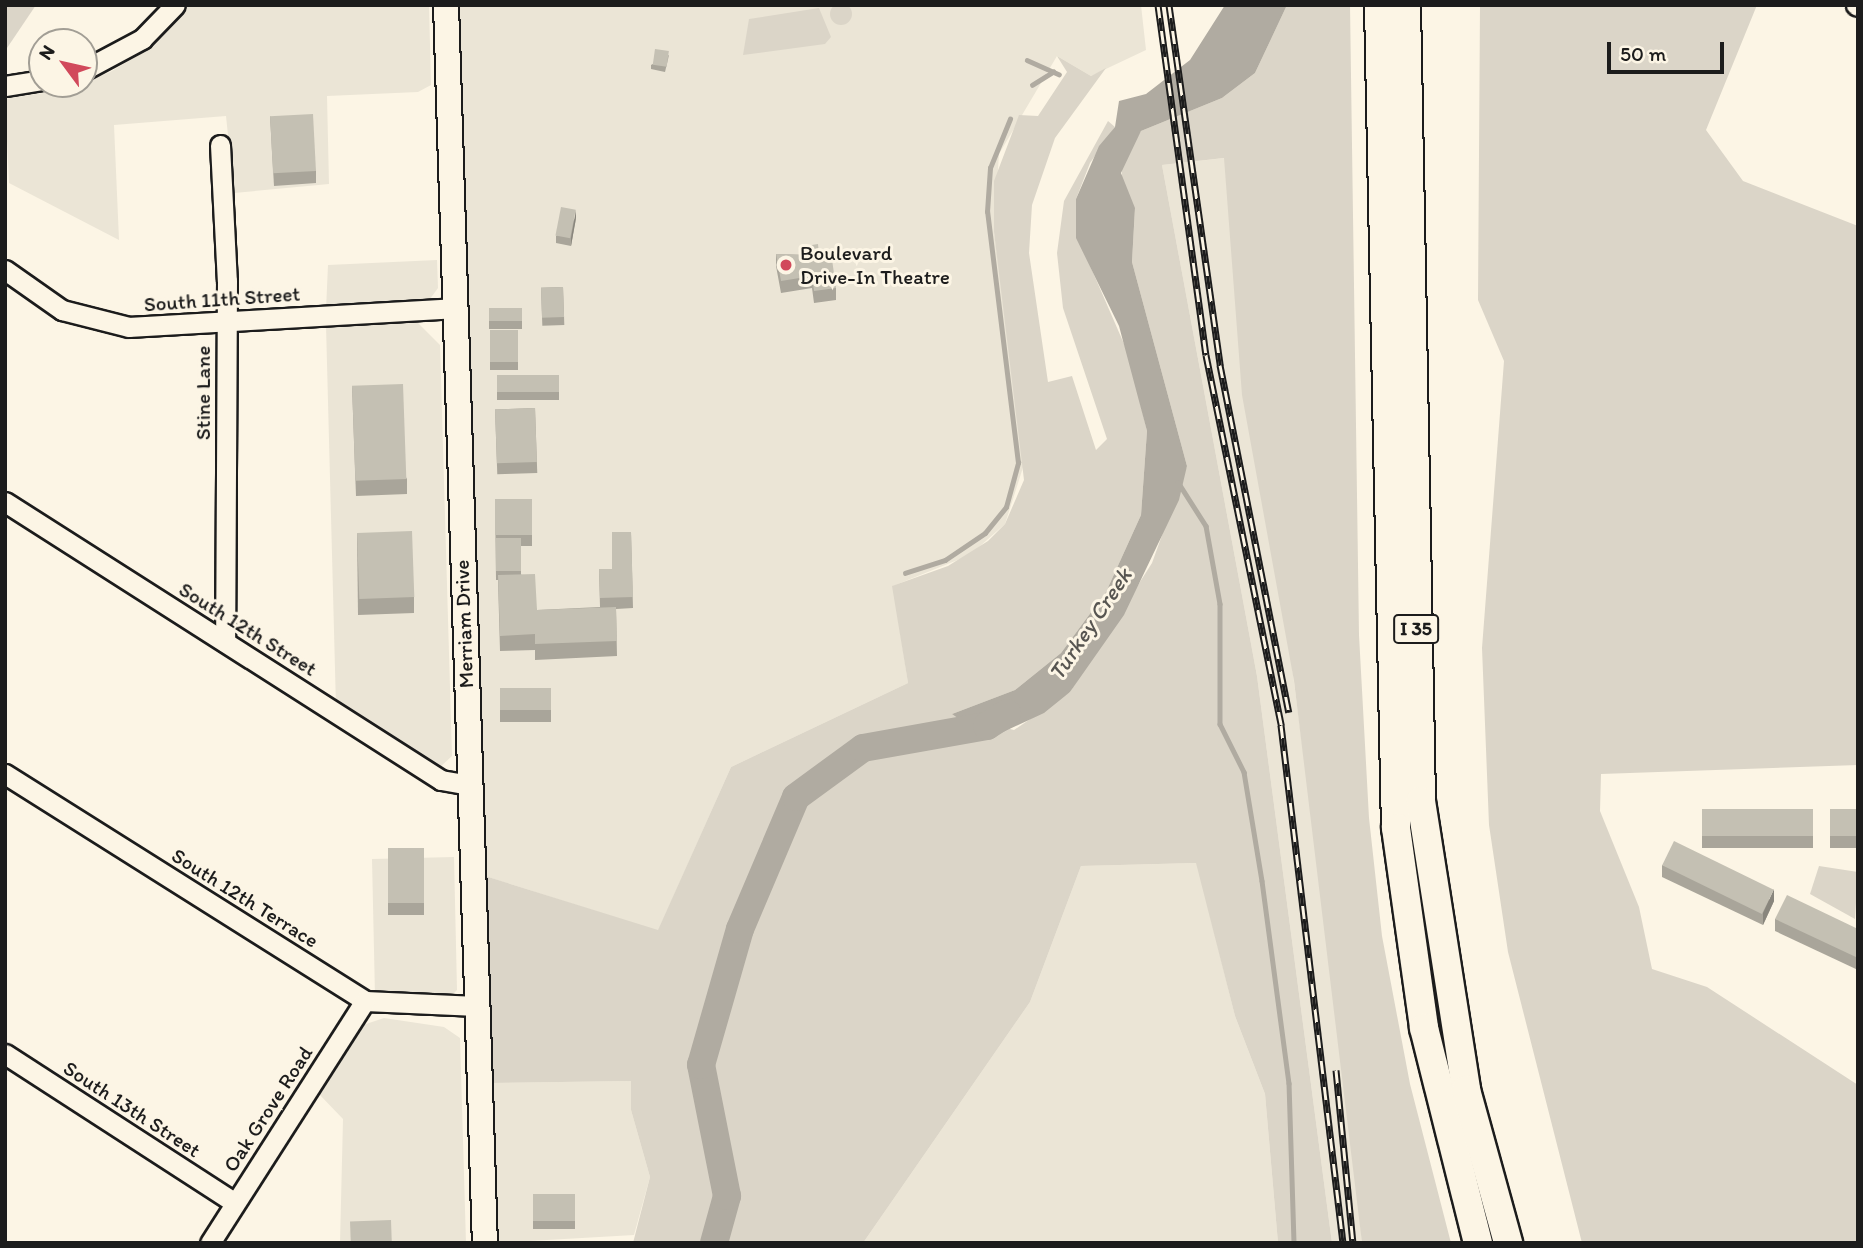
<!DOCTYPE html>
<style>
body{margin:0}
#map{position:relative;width:1863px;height:1248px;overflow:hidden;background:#fcf5e5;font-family:Itim,sans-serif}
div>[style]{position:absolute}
.built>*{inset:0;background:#ebe5d6}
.green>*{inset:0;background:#dbd5c8}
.round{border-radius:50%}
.water>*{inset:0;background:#b0aba1}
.stream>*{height:4.5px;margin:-2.25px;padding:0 2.25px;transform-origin:2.25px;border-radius:2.25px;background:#b0aba1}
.river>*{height:28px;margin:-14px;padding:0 14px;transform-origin:14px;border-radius:14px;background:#b0aba1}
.roads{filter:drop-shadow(2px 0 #1c1c1c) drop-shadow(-2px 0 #1c1c1c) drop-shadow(0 2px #1c1c1c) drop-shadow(0 -2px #1c1c1c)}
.minor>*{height:19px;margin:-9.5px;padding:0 9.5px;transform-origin:9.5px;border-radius:9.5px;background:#fcf5e5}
.major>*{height:24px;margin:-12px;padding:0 12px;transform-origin:12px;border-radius:12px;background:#fcf5e5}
.highway>*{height:28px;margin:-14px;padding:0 14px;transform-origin:14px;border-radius:14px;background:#fcf5e5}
.rail>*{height:7px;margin-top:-3.5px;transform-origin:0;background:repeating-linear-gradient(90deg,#fcf5e5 0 13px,#1c1c1c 0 26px);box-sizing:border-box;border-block:2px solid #1c1c1c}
.wall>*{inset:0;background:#a9a59a;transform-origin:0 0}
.shaded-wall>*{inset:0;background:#89867d}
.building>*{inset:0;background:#c4c0b3;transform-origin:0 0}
.dots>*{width:19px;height:19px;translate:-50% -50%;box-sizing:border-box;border:4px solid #fcf5e5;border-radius:50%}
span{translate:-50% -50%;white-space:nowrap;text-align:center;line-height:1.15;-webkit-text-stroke:6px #fcf5e5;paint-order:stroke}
.shield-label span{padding:2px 5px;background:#fcf5e5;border:2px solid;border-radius:5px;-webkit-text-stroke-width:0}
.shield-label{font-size:19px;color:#1c1c1c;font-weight:700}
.poi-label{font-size:21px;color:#1c1c1c}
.left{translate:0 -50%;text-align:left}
.street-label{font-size:21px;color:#1c1c1c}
.water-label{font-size:23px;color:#575551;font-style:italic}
.frame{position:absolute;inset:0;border:7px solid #1c1c1c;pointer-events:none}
.north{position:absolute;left:28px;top:28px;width:70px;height:70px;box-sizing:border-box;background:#fcf5e5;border:2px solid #a29e95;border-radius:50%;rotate:303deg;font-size:19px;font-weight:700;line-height:28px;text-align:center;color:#1c1c1c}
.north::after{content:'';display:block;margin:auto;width:24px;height:32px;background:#d1495b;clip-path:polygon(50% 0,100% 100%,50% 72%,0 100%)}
.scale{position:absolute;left:1607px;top:42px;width:117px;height:32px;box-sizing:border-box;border:4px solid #1c1c1c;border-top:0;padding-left:9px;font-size:21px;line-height:24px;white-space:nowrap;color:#1c1c1c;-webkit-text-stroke:5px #fcf5e5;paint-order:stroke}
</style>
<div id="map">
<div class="built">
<div style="clip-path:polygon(189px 5px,429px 5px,431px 85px,418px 92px,327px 96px,329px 184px,234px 193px,226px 116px,114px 125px,119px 240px,9px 183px,5px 99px,69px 89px,110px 72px,144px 52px)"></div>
<div style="clip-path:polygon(449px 5px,1141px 5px,1146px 50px,1091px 76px,1057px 56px,999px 154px,994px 232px,1026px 458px,1005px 524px,970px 555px,893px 586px,908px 683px,731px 767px,658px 931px,482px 875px)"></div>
<div style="clip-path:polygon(1225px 158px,1353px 1130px,1362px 1243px,1332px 1243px,1257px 676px,1162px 165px)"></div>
<div style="clip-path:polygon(437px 260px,438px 288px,427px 303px,326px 310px,328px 265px)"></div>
<div style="clip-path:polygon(418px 323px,440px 345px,452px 756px,439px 768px,336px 707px,326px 325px)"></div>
<div style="clip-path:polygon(454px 857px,457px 990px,450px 997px,375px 996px,372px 859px)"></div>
<div style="clip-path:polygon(1197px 863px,1235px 1016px,1265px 1094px,1278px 1243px,863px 1243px,1030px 1002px,1081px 866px)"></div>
<div style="clip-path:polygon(384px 1018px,444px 1027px,460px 1038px,466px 1243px,340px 1243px,343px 1119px,317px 1092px,360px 1026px)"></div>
<div style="clip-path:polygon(631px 1081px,631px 1110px,650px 1177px,634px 1235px,496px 1243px,489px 1083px)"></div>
</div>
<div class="green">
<div class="round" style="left:830px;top:3px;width:22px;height:22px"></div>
<div style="clip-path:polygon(5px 5px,36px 5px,5px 51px)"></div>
<div style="clip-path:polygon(1287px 5px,1350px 5px,1359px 635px,1369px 818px,1382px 936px,1410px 1084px,1451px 1243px,1362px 1243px,1294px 681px,1242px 395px,1224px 158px,1162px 165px,1257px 676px,1332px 1243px,1278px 1243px,1265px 1094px,1235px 1016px,1196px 863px,1081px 866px,1030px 1002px,863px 1243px,633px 1243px,650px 1177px,631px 1110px,631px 1081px,489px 1083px,482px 875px,658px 930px,731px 767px,908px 683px,892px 586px,948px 566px,988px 541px,1005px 524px,1024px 480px,994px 232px,994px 181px,1019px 115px,1038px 116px,1067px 72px,1057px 56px,1091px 76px,1106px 68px,1055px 138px,1032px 205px,1029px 253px,1048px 382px,1072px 376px,1096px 450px,1107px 439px,1063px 308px,1057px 253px,1064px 201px,1108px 121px,1115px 127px,1090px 163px,1076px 199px,1088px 261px,1128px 353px,1147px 431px,1141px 515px,1106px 592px,1061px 653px,1015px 690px,952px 714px,1014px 730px,1070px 692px,1152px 563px,1187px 466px,1132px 262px,1135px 209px,1122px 188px,1122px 163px,1141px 131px,1222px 98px,1255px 73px)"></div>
<div style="clip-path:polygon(1480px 5px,1757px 5px,1706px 130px,1743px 181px,1858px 226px,1858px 765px,1601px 774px,1600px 811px,1639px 907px,1652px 969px,1707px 987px,1858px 1085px,1858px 1243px,1582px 1243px,1508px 952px,1489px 825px,1482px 648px,1504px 361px,1478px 300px)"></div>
<div style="clip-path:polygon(819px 8px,831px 37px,825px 44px,743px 55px,749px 19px)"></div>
<div style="clip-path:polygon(1819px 866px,1858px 872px,1855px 919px,1810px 894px)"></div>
</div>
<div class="water">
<div style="clip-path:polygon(1225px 5px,1287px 5px,1255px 73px,1222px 98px,1141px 131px,1121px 173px,1135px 208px,1132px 262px,1187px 466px,1179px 500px,1124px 615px,1070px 692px,1044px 713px,988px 739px,952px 714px,1015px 690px,1061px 653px,1106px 592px,1141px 515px,1147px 431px,1119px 326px,1076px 238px,1076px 199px,1099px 146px,1115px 127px,1119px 101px,1146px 94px,1190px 60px)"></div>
</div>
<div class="stream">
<div style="left:1027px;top:60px;width:35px;rotate:24deg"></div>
<div style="left:1032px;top:85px;width:25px;rotate:-32deg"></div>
<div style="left:1178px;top:482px;width:52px;rotate:57.5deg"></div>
<div style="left:1206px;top:526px;width:79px;rotate:79.8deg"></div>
<div style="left:1220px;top:604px;width:120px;rotate:90deg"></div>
<div style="left:1220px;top:724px;width:54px;rotate:63.4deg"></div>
<div style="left:1244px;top:772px;width:110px;rotate:80.6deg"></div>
<div style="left:1262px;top:881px;width:204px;rotate:82.4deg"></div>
<div style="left:1289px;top:1083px;width:160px;rotate:88.2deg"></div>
<div style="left:905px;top:573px;width:42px;rotate:-18deg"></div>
<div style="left:945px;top:560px;width:48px;rotate:-34deg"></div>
<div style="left:985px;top:533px;width:33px;rotate:-51deg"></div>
<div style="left:1006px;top:507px;width:46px;rotate:-74.7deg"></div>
<div style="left:1018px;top:463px;width:253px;rotate:-97deg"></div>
<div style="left:987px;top:212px;width:44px;rotate:-86.1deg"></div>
<div style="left:990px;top:168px;width:53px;rotate:-67.8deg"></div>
</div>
<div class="river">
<div style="left:714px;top:1243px;width:49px;rotate:-74.5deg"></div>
<div style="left:727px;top:1196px;width:134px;rotate:-101.2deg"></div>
<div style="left:701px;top:1065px;width:141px;rotate:-74deg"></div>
<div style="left:740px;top:929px;width:143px;rotate:-67deg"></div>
<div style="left:796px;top:797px;width:83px;rotate:-36.2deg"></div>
<div style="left:863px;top:748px;width:126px;rotate:-10.1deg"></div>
<div style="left:987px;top:726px;width:24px;rotate:-33deg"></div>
</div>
<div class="roads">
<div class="minor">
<div style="left:1856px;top:5px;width:2px;rotate:27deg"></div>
<div style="left:84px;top:70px;width:66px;rotate:-28.1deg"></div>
<div style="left:142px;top:39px;width:47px;rotate:-45.9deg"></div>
<div style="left:5px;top:86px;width:37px;rotate:-9deg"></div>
<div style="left:220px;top:145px;width:136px;rotate:87.1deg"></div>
<div style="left:227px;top:281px;width:361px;rotate:90.3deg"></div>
<div style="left:5px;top:270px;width:70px;rotate:35.1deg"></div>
<div style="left:62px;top:310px;width:69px;rotate:14.2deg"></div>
<div style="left:129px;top:327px;width:328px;rotate:-3.3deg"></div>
<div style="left:5px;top:502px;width:517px;rotate:32.52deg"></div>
<div style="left:441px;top:780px;width:27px;rotate:10deg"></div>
<div style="left:5px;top:774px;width:426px;rotate:32.2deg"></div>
<div style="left:365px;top:1001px;width:112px;rotate:2.6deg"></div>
<div style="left:5px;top:1054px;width:273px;rotate:32.9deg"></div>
<div style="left:210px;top:1243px;width:287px;rotate:-57.4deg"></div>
</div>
<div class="major">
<div style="left:446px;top:5px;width:1239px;rotate:88.2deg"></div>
</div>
<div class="highway">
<div style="left:1379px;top:5px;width:823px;rotate:88.82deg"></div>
<div style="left:1396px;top:828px;width:202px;rotate:82deg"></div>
<div style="left:1424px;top:1028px;width:222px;rotate:75.9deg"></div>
<div style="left:1406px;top:5px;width:796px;rotate:88.92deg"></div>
<div style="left:1421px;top:801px;width:292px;rotate:81.1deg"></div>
<div style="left:1466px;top:1090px;width:159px;rotate:74.6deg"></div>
</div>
</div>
<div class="rail">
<div style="left:1158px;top:5px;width:353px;rotate:82.2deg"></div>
<div style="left:1206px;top:355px;width:378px;rotate:78.5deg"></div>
<div style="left:1281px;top:725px;width:522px;rotate:83.17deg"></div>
<div style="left:1169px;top:5px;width:364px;rotate:81.9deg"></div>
<div style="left:1220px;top:365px;width:354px;rotate:78.8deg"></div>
<div style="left:1336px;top:1070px;width:174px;rotate:84.4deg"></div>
</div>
<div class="wall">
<div style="clip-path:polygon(669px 55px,665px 72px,651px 69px,651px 65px)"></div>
<div style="clip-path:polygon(270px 116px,316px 171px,316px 183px,274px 186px)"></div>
<div style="clip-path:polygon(576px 218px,571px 246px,556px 243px,556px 236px)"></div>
<div style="clip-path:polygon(806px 246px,819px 254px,836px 288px,836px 300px,814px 303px,812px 288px,781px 293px,776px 266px,776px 254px,806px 255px)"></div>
<div style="left:563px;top:287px;width:38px;height:22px;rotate:88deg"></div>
<div style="left:522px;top:308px;width:21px;height:33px;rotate:90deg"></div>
<div style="left:518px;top:330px;width:40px;height:28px;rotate:90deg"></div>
<div style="left:559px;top:375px;width:25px;height:62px;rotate:90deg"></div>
<div style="clip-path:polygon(352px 386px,407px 479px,407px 494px,356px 496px)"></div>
<div style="left:535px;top:408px;width:65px;height:40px;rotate:88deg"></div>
<div style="clip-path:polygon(495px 499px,532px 499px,532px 546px,521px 546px,521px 574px,537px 610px,600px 607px,599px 569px,612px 569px,631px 532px,633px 608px,616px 609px,617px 656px,535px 660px,535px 650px,500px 651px,498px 580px,496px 580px)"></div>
<div style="clip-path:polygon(357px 533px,414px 597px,414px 613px,358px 615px)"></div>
<div style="left:551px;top:688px;width:34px;height:51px;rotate:90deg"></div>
<div style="left:1702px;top:809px;width:111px;height:39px"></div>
<div style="left:1830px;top:809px;width:28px;height:39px"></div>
<div style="left:424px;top:848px;width:67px;height:36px;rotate:90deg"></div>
<div style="clip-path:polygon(1662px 865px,1774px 901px,1763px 925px,1662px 877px)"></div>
<div style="clip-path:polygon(1775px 919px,1858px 929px,1858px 970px,1775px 931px)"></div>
<div style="left:575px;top:1194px;width:35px;height:42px;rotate:90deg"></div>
</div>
<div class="shaded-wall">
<div style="clip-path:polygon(576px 210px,576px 218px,571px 246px,571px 238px)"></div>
<div style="clip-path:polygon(1774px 889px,1774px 901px,1763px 925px,1763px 913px)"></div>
</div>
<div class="building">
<div style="left:655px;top:49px;width:14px;height:16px;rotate:8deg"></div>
<div style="left:313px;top:114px;width:57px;height:43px;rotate:87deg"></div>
<div style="left:561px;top:207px;width:15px;height:29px;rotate:11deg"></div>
<div style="clip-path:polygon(818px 244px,819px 254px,831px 252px,836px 288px,814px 291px,812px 276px,781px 281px,776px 254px,808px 255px,806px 246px)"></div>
<div style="left:563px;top:287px;width:30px;height:22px;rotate:88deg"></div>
<div style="left:522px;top:308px;width:13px;height:33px;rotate:90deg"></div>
<div style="left:518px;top:330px;width:32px;height:28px;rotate:90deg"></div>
<div style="left:559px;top:375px;width:17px;height:62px;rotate:90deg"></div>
<div style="left:403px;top:384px;width:95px;height:51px;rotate:88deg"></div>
<div style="left:535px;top:408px;width:54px;height:40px;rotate:88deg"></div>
<div style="left:495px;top:499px;width:37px;height:36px"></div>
<div style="left:412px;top:531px;width:66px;height:55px;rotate:88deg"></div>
<div style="clip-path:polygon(612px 532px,631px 532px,633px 597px,600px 598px,599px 569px,612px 569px)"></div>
<div style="left:521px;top:538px;width:33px;height:25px;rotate:90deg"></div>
<div style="clip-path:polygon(535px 574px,537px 610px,616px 607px,617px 641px,535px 644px,535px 634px,500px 636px,498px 575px)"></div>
<div style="left:551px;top:688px;width:22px;height:51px;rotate:90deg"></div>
<div style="left:1702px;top:809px;width:111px;height:27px"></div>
<div style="left:1830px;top:809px;width:28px;height:27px"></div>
<div style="left:1674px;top:841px;width:111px;height:27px;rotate:26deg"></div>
<div style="left:424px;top:848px;width:55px;height:36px;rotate:90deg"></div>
<div style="clip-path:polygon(1787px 895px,1858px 929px,1858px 958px,1775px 919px)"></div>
<div style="left:575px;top:1194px;width:27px;height:42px;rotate:90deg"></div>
<div style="left:391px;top:1220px;width:23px;height:41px;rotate:88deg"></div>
</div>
<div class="dots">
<div style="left:786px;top:265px;background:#d1495b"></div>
</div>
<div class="shield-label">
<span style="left:1416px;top:629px">I 35</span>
</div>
<div class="poi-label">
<span class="left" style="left:800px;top:265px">Boulevard<br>Drive-In Theatre</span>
</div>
<div class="street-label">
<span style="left:222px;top:299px;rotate:-4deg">South 11th Street</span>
<span style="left:203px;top:393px;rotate:-90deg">Stine Lane</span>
<span style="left:464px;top:624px;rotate:-92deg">Merriam Drive</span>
<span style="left:248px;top:629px;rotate:32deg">South 12th Street</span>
<span style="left:245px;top:898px;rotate:32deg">South 12th Terrace</span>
<span style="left:132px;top:1109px;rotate:33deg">South 13th Street</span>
<span style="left:268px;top:1109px;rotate:-57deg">Oak Grove Road</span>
</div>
<div class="water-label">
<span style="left:1090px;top:624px;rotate:-56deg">Turkey Creek</span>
</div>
<div class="frame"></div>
<div class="north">N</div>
<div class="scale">50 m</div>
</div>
